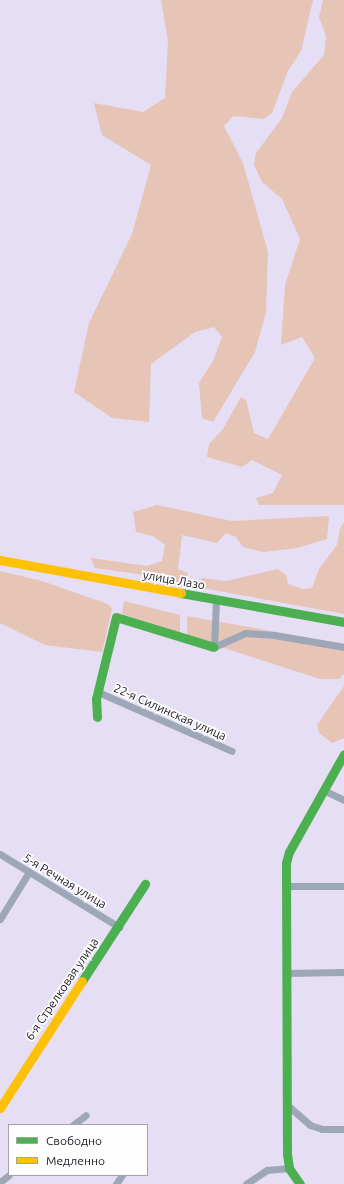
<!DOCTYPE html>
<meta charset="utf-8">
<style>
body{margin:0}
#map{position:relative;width:344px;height:1184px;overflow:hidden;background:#e5def5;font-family:Ubuntu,sans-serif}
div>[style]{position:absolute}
.green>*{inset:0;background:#e6c4b6}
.street>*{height:7px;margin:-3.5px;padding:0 3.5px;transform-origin:3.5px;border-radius:3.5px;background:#9ea7b8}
.fast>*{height:9px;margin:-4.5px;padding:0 4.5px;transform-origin:4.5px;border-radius:4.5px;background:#4caf50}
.slow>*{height:9px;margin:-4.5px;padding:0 4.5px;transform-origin:4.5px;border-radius:4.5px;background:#ffc107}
span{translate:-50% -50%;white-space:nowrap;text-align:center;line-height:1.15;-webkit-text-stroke:3.5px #fefefe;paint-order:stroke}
.street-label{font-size:12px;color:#1c1725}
.legend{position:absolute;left:8px;top:1124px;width:140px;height:52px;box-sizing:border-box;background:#fefefe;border:1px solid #a4a2a7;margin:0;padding:5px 7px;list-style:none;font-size:12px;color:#1c1725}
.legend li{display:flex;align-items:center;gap:8px;height:20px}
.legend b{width:20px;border:1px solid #a4a2a7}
</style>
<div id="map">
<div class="green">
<div style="clip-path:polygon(161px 0,313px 0,301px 51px,288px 71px,272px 113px,263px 119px,233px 116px,224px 126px,243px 163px,268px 252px,266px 312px,255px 352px,213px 422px,202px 418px,199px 383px,213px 361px,222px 337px,214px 327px,195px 332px,151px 364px,149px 422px,112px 418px,74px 392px,89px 323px,132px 234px,151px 165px,102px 135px,94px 103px,143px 112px,165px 98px,168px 42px)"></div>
<div style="clip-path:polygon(323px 0,344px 0,344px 505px,259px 505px,256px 498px,273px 493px,282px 475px,252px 460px,242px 467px,207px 457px,209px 444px,223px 429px,241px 397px,246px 400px,254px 433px,268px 439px,315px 358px,302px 337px,281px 345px,285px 285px,300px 239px,282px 199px,262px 182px,254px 165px,256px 153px,282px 118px,292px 92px,324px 55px,326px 36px,319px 17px)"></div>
<div style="clip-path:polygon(157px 505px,232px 521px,329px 516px,327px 539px,297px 548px,263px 552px,243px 547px,236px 537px,226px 533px,217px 543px,182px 535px,178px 569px,188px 573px,185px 585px,138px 574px,95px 568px,91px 558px,147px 566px,162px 561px,165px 545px,153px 536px,136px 532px,133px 512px)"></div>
<div style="clip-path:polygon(344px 522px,344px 614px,197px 587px,202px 578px,226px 581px,278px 569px,286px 575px,288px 584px,302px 589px,312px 588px,319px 569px,337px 545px,340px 529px)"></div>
<div style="clip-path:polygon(0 571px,42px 581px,108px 604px,112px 609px,102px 652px,45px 645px,0 623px)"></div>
<div style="clip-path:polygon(124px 601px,180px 615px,180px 633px,122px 614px)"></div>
<div style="clip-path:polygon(187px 616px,344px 644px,344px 674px,339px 679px,320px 679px,187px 636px)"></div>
<div style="clip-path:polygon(344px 686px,344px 738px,332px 743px,319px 733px,317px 725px)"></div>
</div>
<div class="street">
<div style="left:216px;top:600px;width:47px;rotate:92.4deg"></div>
<div style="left:214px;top:647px;width:34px;rotate:-24deg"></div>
<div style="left:245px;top:633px;width:29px;rotate:4deg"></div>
<div style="left:274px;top:635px;width:71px;rotate:9.7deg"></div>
<div style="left:98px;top:692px;width:146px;rotate:23.8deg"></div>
<div style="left:323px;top:790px;width:23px;rotate:25deg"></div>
<div style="left:0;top:854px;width:140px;rotate:31.5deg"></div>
<div style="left:285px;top:886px;width:59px"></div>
<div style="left:0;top:919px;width:55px;rotate:-58.3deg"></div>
<div style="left:287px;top:973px;width:57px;rotate:-1deg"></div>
<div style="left:286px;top:1104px;width:32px;rotate:41deg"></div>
<div style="left:310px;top:1125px;width:13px;rotate:18deg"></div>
<div style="left:322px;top:1129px;width:22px"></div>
<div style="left:73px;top:1125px;width:16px;rotate:-38deg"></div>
<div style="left:0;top:1182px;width:11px;rotate:-38deg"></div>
<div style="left:116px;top:1184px;width:11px;rotate:-56deg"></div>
<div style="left:246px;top:1184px;width:25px;rotate:-34deg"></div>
<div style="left:267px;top:1170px;width:22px;rotate:-5deg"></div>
</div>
<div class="fast">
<div style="left:181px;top:593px;width:166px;rotate:10.1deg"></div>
<div style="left:97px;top:717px;width:18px;rotate:-93deg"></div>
<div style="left:96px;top:699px;width:84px;rotate:-76.3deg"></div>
<div style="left:116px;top:617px;width:102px;rotate:17deg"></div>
<div style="left:82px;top:981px;width:116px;rotate:-57deg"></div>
<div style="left:300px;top:1184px;width:19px;rotate:-125deg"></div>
<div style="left:289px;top:1168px;width:15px;rotate:-98deg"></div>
<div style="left:287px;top:1153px;width:290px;rotate:-90.2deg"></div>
<div style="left:286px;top:863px;width:11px;rotate:-75deg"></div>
<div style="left:289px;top:852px;width:112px;rotate:-60.7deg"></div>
</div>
<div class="slow">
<div style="left:0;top:560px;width:184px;rotate:10.3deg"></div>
<div style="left:0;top:1108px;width:151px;rotate:-57.2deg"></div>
</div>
<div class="street-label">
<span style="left:174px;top:580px;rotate:10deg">улица Лазо</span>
<span style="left:170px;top:712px;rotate:24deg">22-я Силинская улица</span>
<span style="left:65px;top:881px;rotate:31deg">5-я Речная улица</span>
<span style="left:62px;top:989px;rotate:-56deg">6-я Стрелковая улица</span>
</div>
<ul class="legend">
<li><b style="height:5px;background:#4caf50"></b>Свободно</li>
<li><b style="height:5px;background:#ffc107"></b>Медленно</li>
</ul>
</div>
